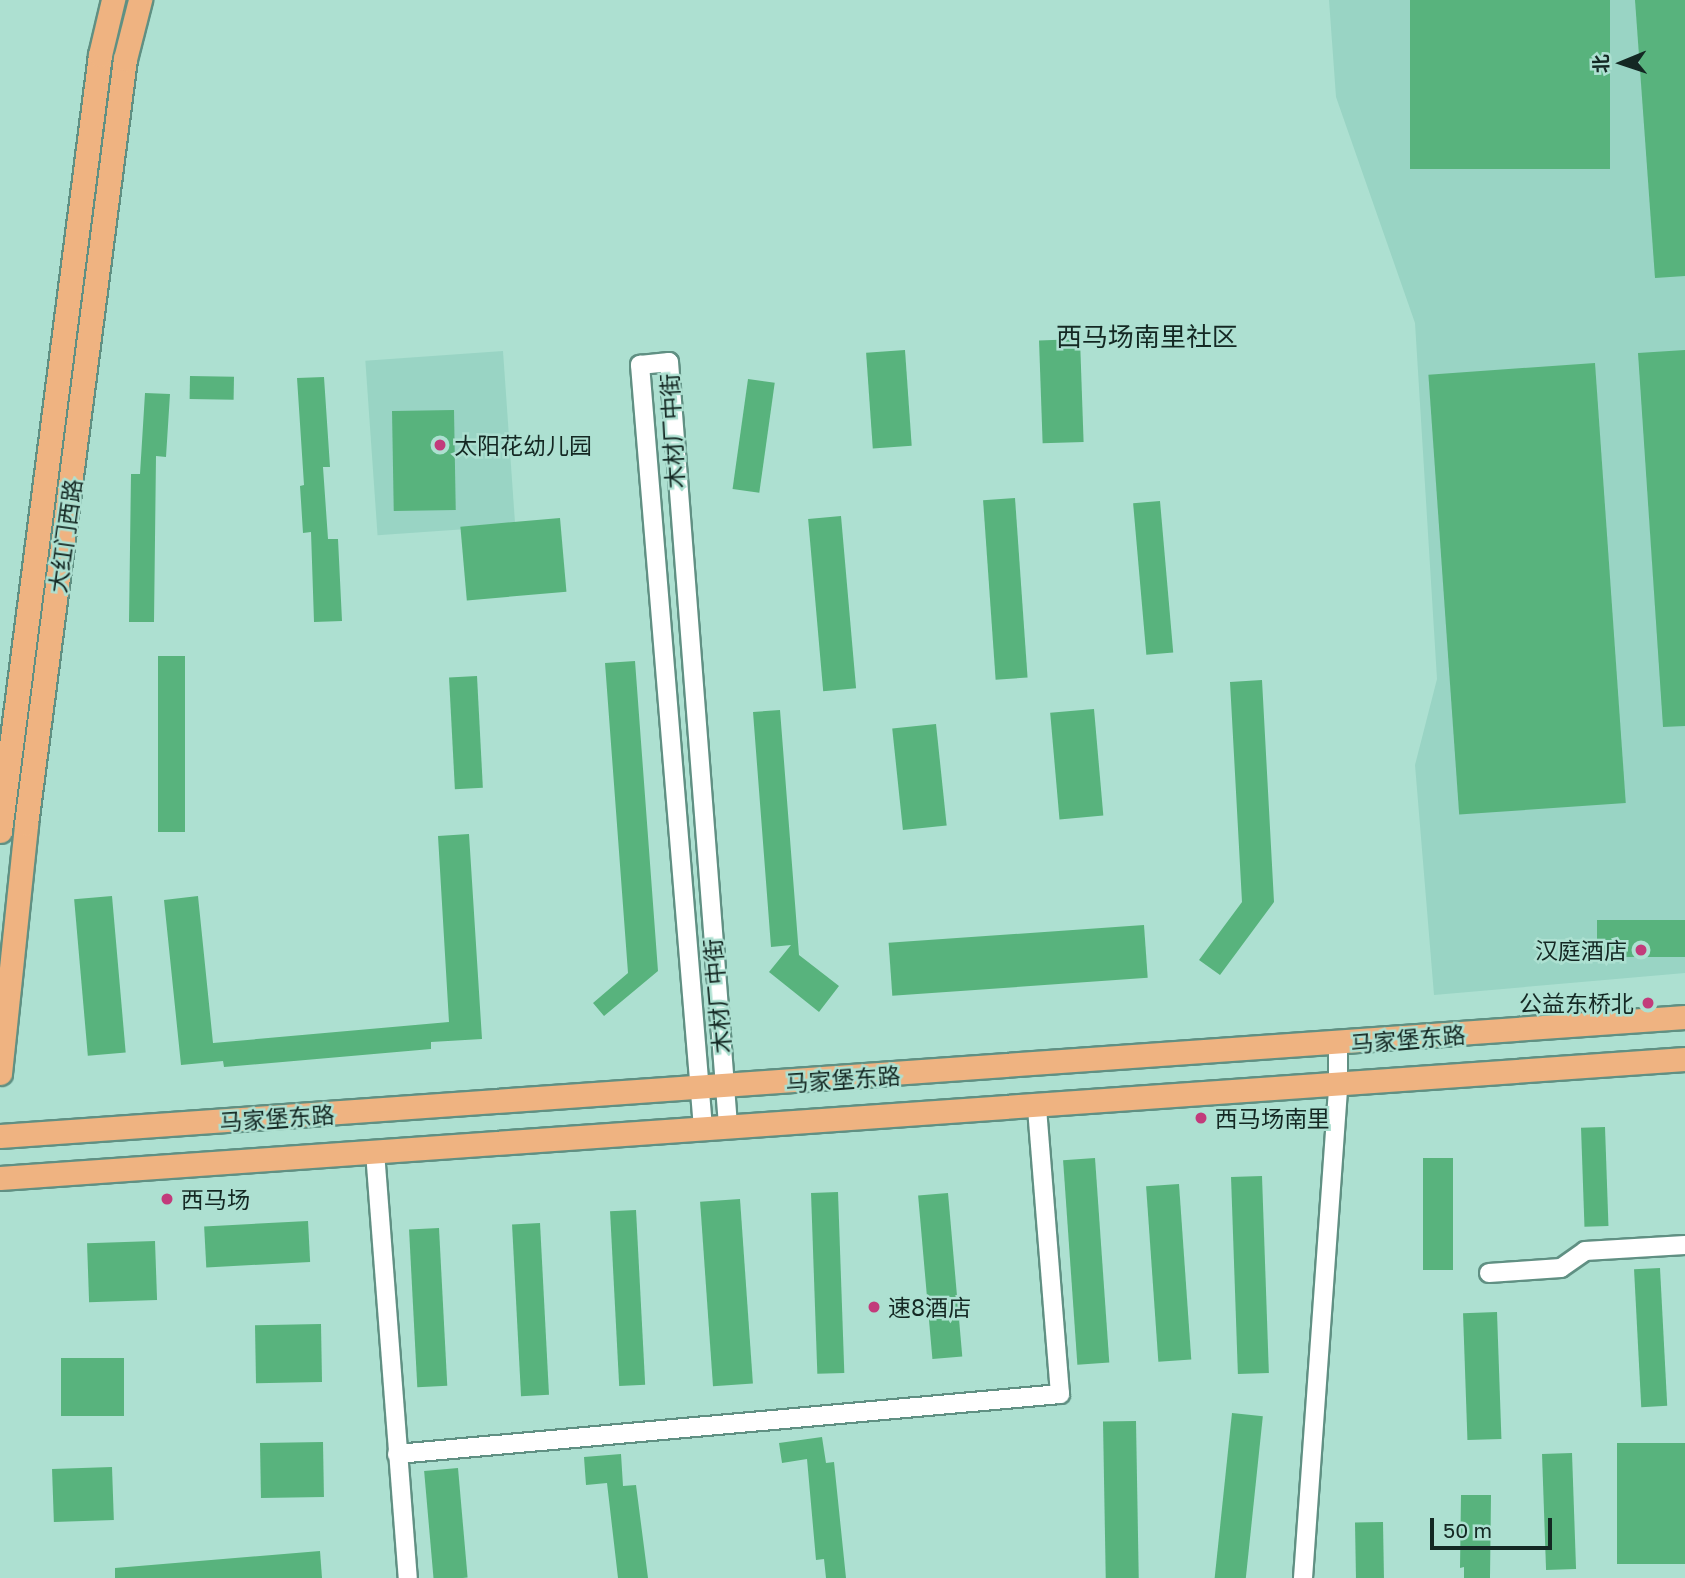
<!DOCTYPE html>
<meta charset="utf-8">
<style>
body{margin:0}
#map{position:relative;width:1685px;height:1578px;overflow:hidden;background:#ade0d1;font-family:"Golos Text","Noto Sans SC",sans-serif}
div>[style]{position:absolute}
.built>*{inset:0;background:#99d4c4;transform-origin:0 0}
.building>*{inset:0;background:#58b37d;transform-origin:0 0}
.roads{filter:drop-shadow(2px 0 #609083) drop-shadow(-2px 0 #609083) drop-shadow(0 2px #609083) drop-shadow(0 -2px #609083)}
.minor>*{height:18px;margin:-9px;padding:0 9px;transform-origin:9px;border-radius:9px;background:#fff}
.major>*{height:23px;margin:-11.5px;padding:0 11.5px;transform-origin:11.5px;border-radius:11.5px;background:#efb381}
.dots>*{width:19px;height:19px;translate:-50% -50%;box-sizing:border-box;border:4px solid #ade0d1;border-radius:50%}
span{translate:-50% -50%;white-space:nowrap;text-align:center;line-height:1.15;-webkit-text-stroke:5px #ade0d1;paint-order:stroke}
.street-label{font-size:23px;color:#142823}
.poi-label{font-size:23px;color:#142823}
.left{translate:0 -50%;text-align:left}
.right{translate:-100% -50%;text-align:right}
.quarter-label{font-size:26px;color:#142823}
.north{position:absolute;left:1587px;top:28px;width:70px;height:70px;-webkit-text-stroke:5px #ade0d1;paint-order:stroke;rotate:268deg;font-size:19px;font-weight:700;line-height:28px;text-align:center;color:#142823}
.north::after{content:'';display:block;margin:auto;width:24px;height:32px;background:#142823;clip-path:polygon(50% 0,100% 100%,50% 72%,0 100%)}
.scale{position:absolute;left:1430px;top:1518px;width:122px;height:32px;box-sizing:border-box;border:4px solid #142823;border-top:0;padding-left:9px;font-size:21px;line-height:24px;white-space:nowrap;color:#142823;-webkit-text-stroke:5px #ade0d1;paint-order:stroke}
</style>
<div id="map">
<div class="built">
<div style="clip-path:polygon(1329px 0,1685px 0,1685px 973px,1434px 995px,1415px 765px,1437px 679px,1415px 323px,1336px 97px)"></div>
<div style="left:503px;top:351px;width:175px;height:138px;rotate:86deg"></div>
</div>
<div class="building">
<div style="left:1410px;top:0;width:200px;height:169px"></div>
<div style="clip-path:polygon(1635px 0,1685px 0,1685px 276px,1655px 278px)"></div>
<div style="left:1080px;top:339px;width:103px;height:41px;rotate:88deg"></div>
<div style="left:905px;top:350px;width:96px;height:39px;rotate:86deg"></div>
<div style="clip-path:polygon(1685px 350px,1685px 726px,1663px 727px,1638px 353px)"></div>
<div style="left:1595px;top:363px;width:441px;height:167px;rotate:86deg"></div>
<div style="left:190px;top:376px;width:44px;height:23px;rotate:1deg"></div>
<div style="clip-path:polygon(324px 377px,330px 467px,323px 467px,328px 539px,338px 539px,342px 621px,314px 622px,311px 532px,303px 533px,300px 486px,304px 485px,297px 378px)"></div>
<div style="left:748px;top:379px;width:27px;height:111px;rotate:8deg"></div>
<div style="clip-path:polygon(145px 393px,170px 394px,166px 457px,156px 456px,154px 622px,129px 622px,131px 474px,140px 474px)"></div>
<div style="left:454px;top:410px;width:100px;height:62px;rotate:89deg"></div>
<div style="left:1015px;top:498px;width:180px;height:32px;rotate:86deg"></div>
<div style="left:1160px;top:501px;width:152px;height:27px;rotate:85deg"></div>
<div style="left:841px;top:516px;width:173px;height:33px;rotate:85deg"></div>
<div style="left:560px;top:518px;width:74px;height:100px;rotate:85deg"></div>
<div style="left:158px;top:656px;width:27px;height:176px"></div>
<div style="clip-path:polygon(635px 661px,658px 971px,604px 1016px,593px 1003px,628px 973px,605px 663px)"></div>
<div style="left:477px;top:676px;width:112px;height:28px;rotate:87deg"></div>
<div style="clip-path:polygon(1262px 680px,1274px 902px,1220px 975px,1199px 960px,1242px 902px,1230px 682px)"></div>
<div style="left:1094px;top:709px;width:107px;height:44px;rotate:85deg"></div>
<div style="clip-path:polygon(780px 710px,799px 955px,839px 986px,819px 1012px,769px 972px,791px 945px,771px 947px,753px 712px)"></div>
<div style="left:936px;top:724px;width:102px;height:44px;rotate:84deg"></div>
<div style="clip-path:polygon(469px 834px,482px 1039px,431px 1042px,431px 1049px,224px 1067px,223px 1061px,181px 1065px,164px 900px,198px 896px,213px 1043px,449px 1022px,438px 836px)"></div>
<div style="left:112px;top:896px;width:157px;height:38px;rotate:85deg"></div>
<div style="left:1685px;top:920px;width:37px;height:88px;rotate:90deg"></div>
<div style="left:1144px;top:925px;width:53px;height:256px;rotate:86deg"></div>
<div style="left:1605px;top:1127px;width:99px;height:24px;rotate:88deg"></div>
<div style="left:1095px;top:1158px;width:205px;height:32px;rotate:86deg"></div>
<div style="left:1423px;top:1158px;width:30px;height:112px"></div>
<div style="left:1262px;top:1176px;width:197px;height:31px;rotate:88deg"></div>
<div style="left:1179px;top:1184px;width:176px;height:33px;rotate:86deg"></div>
<div style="left:838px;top:1192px;width:181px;height:27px;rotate:88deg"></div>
<div style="left:948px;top:1193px;width:164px;height:30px;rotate:85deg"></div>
<div style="left:740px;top:1199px;width:185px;height:40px;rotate:86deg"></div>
<div style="left:636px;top:1210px;width:175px;height:26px;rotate:87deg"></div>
<div style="left:308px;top:1221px;width:41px;height:104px;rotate:87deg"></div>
<div style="left:540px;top:1223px;width:172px;height:28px;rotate:87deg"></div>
<div style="left:439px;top:1228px;width:158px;height:30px;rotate:87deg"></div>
<div style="left:155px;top:1241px;width:59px;height:68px;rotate:88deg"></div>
<div style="left:1660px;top:1268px;width:138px;height:26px;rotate:87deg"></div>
<div style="left:1497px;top:1312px;width:127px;height:34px;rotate:88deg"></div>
<div style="left:321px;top:1324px;width:58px;height:66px;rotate:89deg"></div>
<div style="left:61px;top:1358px;width:63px;height:58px"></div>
<div style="left:1232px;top:1413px;width:31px;height:166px;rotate:6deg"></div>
<div style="left:1136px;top:1421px;width:157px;height:33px;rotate:89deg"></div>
<div style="clip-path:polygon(822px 1437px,826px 1463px,834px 1462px,846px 1578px,826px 1578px,824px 1559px,816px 1560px,807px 1459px,782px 1463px,779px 1443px)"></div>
<div style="left:323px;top:1442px;width:55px;height:63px;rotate:89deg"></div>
<div style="left:1685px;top:1443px;width:121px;height:68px;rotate:90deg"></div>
<div style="left:1572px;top:1453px;width:116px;height:30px;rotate:88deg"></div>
<div style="clip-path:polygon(621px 1454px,623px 1486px,636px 1485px,648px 1578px,618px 1578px,607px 1483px,586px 1485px,584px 1457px)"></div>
<div style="left:112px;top:1467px;width:53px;height:60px;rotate:88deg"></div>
<div style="left:458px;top:1468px;width:110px;height:34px;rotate:85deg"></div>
<div style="clip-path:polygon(1461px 1495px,1491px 1495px,1490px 1578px,1464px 1578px,1464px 1567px,1460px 1568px)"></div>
<div style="left:1383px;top:1522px;width:56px;height:28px;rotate:89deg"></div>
<div style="clip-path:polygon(320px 1551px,322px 1578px,115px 1578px,115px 1568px)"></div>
</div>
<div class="roads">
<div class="minor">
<div style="left:703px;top:1128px;width:766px;rotate:-94.72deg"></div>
<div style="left:640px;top:365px;width:29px;rotate:-6deg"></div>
<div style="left:669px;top:362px;width:766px;rotate:85.58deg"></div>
<div style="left:375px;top:1152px;width:427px;rotate:85.6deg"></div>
<div style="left:1489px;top:1273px;width:72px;rotate:-4deg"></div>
<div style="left:1561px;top:1268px;width:29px;rotate:-35deg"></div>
<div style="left:1585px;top:1251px;width:100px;rotate:-3.4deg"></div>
<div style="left:397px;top:1454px;width:666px;rotate:-5.17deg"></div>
<div style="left:1060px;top:1394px;width:288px;rotate:-94.6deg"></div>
<div style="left:1303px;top:1578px;width:492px;rotate:-85.9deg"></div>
<div style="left:1338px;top:1087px;width:43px;rotate:-90deg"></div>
</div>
<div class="major">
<div style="left:0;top:831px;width:782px;rotate:-82.66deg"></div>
<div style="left:100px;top:55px;width:57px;rotate:-76.7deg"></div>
<div style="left:0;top:1073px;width:250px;rotate:-84deg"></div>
<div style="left:26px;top:824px;width:771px;rotate:-82.63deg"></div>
<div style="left:125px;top:59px;width:61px;rotate:-75.7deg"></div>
<div style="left:0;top:1136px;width:1689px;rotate:-4.04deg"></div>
<div style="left:0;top:1178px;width:1689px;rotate:-4.04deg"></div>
</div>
</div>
<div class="dots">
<div style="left:440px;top:445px;background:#c23b7b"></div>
<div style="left:1641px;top:950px;background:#c23b7b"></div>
<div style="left:1648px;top:1003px;background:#c23b7b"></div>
<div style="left:1201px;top:1118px;background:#c23b7b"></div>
<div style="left:167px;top:1199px;background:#c23b7b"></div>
<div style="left:874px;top:1307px;background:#c23b7b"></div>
</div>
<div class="street-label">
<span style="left:672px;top:431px;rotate:-93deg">木材厂中街</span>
<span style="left:65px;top:536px;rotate:-82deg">大红门西路</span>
<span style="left:717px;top:996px;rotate:-95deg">木材厂中街</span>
<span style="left:1408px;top:1039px;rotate:-5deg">马家堡东路</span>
<span style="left:843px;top:1079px;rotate:-4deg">马家堡东路</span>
<span style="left:277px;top:1118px;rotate:-4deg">马家堡东路</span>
</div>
<div class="poi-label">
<span class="left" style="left:454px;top:445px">太阳花幼儿园</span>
<span class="right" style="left:1627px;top:950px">汉庭酒店</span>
<span class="right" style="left:1634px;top:1003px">公益东桥北</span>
<span class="left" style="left:1215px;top:1118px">西马场南里</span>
<span class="left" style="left:181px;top:1199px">西马场</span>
<span class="left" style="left:888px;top:1307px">速8酒店</span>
</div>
<div class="quarter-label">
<span style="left:1147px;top:337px">西马场南里社区</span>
</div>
<div class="north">北</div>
<div class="scale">50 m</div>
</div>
